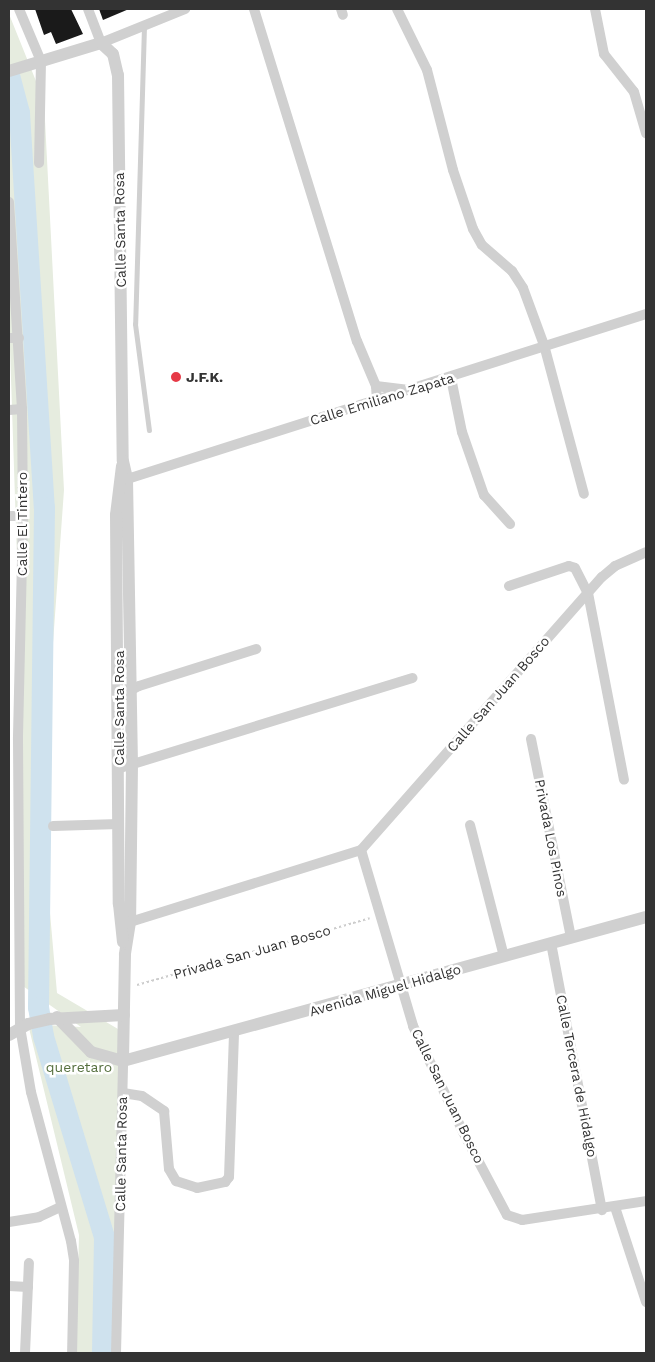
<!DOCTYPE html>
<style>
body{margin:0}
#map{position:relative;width:655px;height:1362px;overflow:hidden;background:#fff;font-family:"Work Sans",sans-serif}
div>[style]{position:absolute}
.green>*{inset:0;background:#e6ecdf}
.river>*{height:21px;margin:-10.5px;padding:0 10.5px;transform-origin:10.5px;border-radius:10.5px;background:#cfe2ee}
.building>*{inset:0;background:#1a1a1a}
.path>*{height:2px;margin-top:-1px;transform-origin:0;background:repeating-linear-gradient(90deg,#cdcdcd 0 2.5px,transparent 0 5px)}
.service>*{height:5px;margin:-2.5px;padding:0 2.5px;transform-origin:2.5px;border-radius:2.5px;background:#d0d0d0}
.minor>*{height:10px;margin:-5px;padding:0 5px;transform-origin:5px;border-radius:5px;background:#d0d0d0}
.tertiary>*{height:12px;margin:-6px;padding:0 6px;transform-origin:6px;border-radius:6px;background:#d0d0d0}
.dots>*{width:14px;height:14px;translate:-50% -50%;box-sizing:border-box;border:2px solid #fff;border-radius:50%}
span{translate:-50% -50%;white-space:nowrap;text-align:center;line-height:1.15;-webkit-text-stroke:5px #fff;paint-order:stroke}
.street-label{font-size:14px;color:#333}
.poi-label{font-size:14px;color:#333;font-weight:700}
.left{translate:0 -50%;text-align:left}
.park-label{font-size:14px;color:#56703f}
.frame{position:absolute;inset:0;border:10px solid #333;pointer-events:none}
</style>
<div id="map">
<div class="green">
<div style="clip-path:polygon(9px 14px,44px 101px,64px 490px,41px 810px,57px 993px,118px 1029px,120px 1181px,116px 1353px,76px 1353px,79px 1235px,28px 1024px,81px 1027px,20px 984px,20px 647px,9px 319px)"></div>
</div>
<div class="river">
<div style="left:9px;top:75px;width:39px;rotate:75deg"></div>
<div style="left:19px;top:113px;width:395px;rotate:86.4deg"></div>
<div style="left:44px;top:507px;width:500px;rotate:90.69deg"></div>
<div style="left:38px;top:1007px;width:29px;rotate:80deg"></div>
<div style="left:43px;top:1036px;width:210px;rotate:73.1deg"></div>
<div style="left:104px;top:1237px;width:116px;rotate:91deg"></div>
</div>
<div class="building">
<div style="clip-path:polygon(35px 9px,71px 9px,83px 34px,56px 44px,51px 32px,44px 35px)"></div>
<div style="clip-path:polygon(99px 9px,129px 9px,103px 20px)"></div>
</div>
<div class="path">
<div style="left:137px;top:985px;width:242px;rotate:-16deg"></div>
</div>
<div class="service">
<div style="left:144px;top:26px;width:298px;rotate:91.7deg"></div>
<div style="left:135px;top:324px;width:107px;rotate:82.5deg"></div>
</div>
<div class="minor">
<div style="left:19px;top:9px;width:56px;rotate:67.1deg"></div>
<div style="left:41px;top:61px;width:102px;rotate:91.1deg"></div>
<div style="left:88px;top:9px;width:36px;rotate:69deg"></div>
<div style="left:101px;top:43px;width:91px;rotate:-22deg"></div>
<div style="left:254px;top:9px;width:348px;rotate:72.8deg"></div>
<div style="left:357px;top:341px;width:49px;rotate:67.1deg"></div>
<div style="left:376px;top:386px;width:15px;rotate:86deg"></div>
<div style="left:341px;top:9px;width:6px;rotate:72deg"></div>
<div style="left:397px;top:9px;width:68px;rotate:63.8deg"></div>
<div style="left:427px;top:70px;width:103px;rotate:75.4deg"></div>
<div style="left:453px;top:170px;width:62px;rotate:71.3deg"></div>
<div style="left:473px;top:229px;width:18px;rotate:61deg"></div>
<div style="left:482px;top:245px;width:40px;rotate:41deg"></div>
<div style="left:512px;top:271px;width:20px;rotate:57deg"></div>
<div style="left:523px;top:288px;width:61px;rotate:69.8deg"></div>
<div style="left:544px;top:345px;width:154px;rotate:75deg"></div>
<div style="left:595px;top:9px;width:46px;rotate:78.7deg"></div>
<div style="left:604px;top:54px;width:48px;rotate:51.7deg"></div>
<div style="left:634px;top:92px;width:43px;rotate:73.7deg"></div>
<div style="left:9px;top:202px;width:207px;rotate:86.4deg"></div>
<div style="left:22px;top:409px;width:107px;rotate:89.5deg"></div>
<div style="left:23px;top:516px;width:224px;rotate:91.3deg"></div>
<div style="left:18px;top:740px;width:287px;rotate:89.6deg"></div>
<div style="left:20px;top:1027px;width:66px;rotate:80.4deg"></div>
<div style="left:31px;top:1092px;width:154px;rotate:75deg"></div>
<div style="left:71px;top:1241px;width:20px;rotate:81deg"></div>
<div style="left:74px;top:1261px;width:92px;rotate:91.2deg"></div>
<div style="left:9px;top:338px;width:10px"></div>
<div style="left:451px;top:378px;width:55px;rotate:78.5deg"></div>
<div style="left:462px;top:432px;width:67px;rotate:70.8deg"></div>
<div style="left:484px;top:495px;width:39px;rotate:48deg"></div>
<div style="left:376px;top:386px;width:31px;rotate:7deg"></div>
<div style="left:9px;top:410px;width:13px;rotate:-4deg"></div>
<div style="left:121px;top:481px;width:551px;rotate:-17.65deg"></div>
<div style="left:9px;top:516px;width:14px"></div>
<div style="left:509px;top:586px;width:63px;rotate:-18.4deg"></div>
<div style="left:569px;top:566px;width:6px;rotate:18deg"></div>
<div style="left:575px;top:568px;width:28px;rotate:63deg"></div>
<div style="left:588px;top:593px;width:190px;rotate:79.1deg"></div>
<div style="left:120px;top:696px;width:21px;rotate:-28deg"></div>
<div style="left:139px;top:686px;width:123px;rotate:-17.5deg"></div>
<div style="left:531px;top:739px;width:203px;rotate:78.6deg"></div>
<div style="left:120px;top:768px;width:306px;rotate:-17.1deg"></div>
<div style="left:470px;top:825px;width:135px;rotate:75.5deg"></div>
<div style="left:53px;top:826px;width:66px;rotate:-1.7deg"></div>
<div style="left:361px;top:850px;width:184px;rotate:73.5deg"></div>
<div style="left:413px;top:1026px;width:117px;rotate:64.7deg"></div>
<div style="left:463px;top:1132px;width:94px;rotate:62.1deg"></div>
<div style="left:507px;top:1215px;width:16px;rotate:18deg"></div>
<div style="left:522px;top:1220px;width:125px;rotate:-8.7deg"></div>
<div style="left:130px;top:922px;width:242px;rotate:-17.3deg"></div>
<div style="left:361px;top:850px;width:364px;rotate:-48.6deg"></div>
<div style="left:602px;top:577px;width:17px;rotate:-40deg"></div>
<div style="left:615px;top:566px;width:34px;rotate:-24deg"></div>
<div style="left:551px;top:943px;width:272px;rotate:79.2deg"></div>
<div style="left:123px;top:1093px;width:19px;rotate:9deg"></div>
<div style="left:142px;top:1096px;width:27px;rotate:34deg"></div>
<div style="left:164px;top:1111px;width:58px;rotate:85.1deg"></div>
<div style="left:169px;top:1169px;width:14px;rotate:60deg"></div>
<div style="left:176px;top:1181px;width:22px;rotate:18deg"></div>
<div style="left:197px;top:1188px;width:29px;rotate:-12deg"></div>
<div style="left:225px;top:1182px;width:6px;rotate:-51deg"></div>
<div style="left:229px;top:1177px;width:145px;rotate:-88deg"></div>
<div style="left:615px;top:1207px;width:100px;rotate:71.9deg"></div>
<div style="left:9px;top:1222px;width:30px;rotate:-9deg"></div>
<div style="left:39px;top:1217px;width:23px;rotate:-25deg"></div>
<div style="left:9px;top:1286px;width:19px;rotate:3deg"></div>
<div style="left:25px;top:1353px;width:90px;rotate:-87.5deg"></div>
<div style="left:116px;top:1353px;width:292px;rotate:-88.6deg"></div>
</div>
<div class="tertiary">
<div style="left:9px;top:71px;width:96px;rotate:-16.9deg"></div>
<div style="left:101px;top:43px;width:16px;rotate:43deg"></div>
<div style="left:113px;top:54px;width:22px;rotate:77deg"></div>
<div style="left:118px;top:75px;width:386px;rotate:89.3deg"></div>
<div style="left:123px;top:461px;width:18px;rotate:77deg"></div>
<div style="left:127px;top:479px;width:285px;rotate:89deg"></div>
<div style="left:132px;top:764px;width:158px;rotate:90.7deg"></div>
<div style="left:130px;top:922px;width:33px;rotate:99deg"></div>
<div style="left:125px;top:955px;width:106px;rotate:91.1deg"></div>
<div style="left:122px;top:466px;width:49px;rotate:97deg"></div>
<div style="left:116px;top:515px;width:389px;rotate:89.6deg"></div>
<div style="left:119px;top:904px;width:38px;rotate:84deg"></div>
<div style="left:57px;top:1017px;width:49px;rotate:45.8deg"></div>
<div style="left:91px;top:1052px;width:33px;rotate:16deg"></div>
<div style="left:123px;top:1061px;width:542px;rotate:-15.39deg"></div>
<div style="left:9px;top:1035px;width:22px;rotate:-30deg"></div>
<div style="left:28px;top:1024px;width:23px;rotate:-13deg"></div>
<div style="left:50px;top:1019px;width:74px;rotate:-3.1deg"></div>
</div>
<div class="dots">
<div style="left:176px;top:377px;background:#e63946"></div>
</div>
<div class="street-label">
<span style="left:120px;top:230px;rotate:-91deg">Calle Santa Rosa</span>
<span style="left:382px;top:399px;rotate:-17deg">Calle Emiliano Zapata</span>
<span style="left:22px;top:524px;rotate:-90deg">Calle El Tintero</span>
<span style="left:498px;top:694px;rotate:-49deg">Calle San Juan Bosco</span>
<span style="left:119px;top:708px;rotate:-90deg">Calle Santa Rosa</span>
<span style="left:551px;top:838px;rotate:79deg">Privada Los Pinos</span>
<span style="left:252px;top:952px;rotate:-16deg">Privada San Juan Bosco</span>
<span style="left:385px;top:990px;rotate:-16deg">Avenida Miguel Hidalgo</span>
<span style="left:577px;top:1076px;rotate:79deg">Calle Tercera de Hidalgo</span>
<span style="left:448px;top:1096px;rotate:64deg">Calle San Juan Bosco</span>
<span style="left:121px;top:1154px;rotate:-89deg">Calle Santa Rosa</span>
</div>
<div class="poi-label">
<span class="left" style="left:186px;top:377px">J.F.K.</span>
</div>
<div class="park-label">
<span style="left:79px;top:1067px">queretaro</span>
</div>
<div class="frame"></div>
</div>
